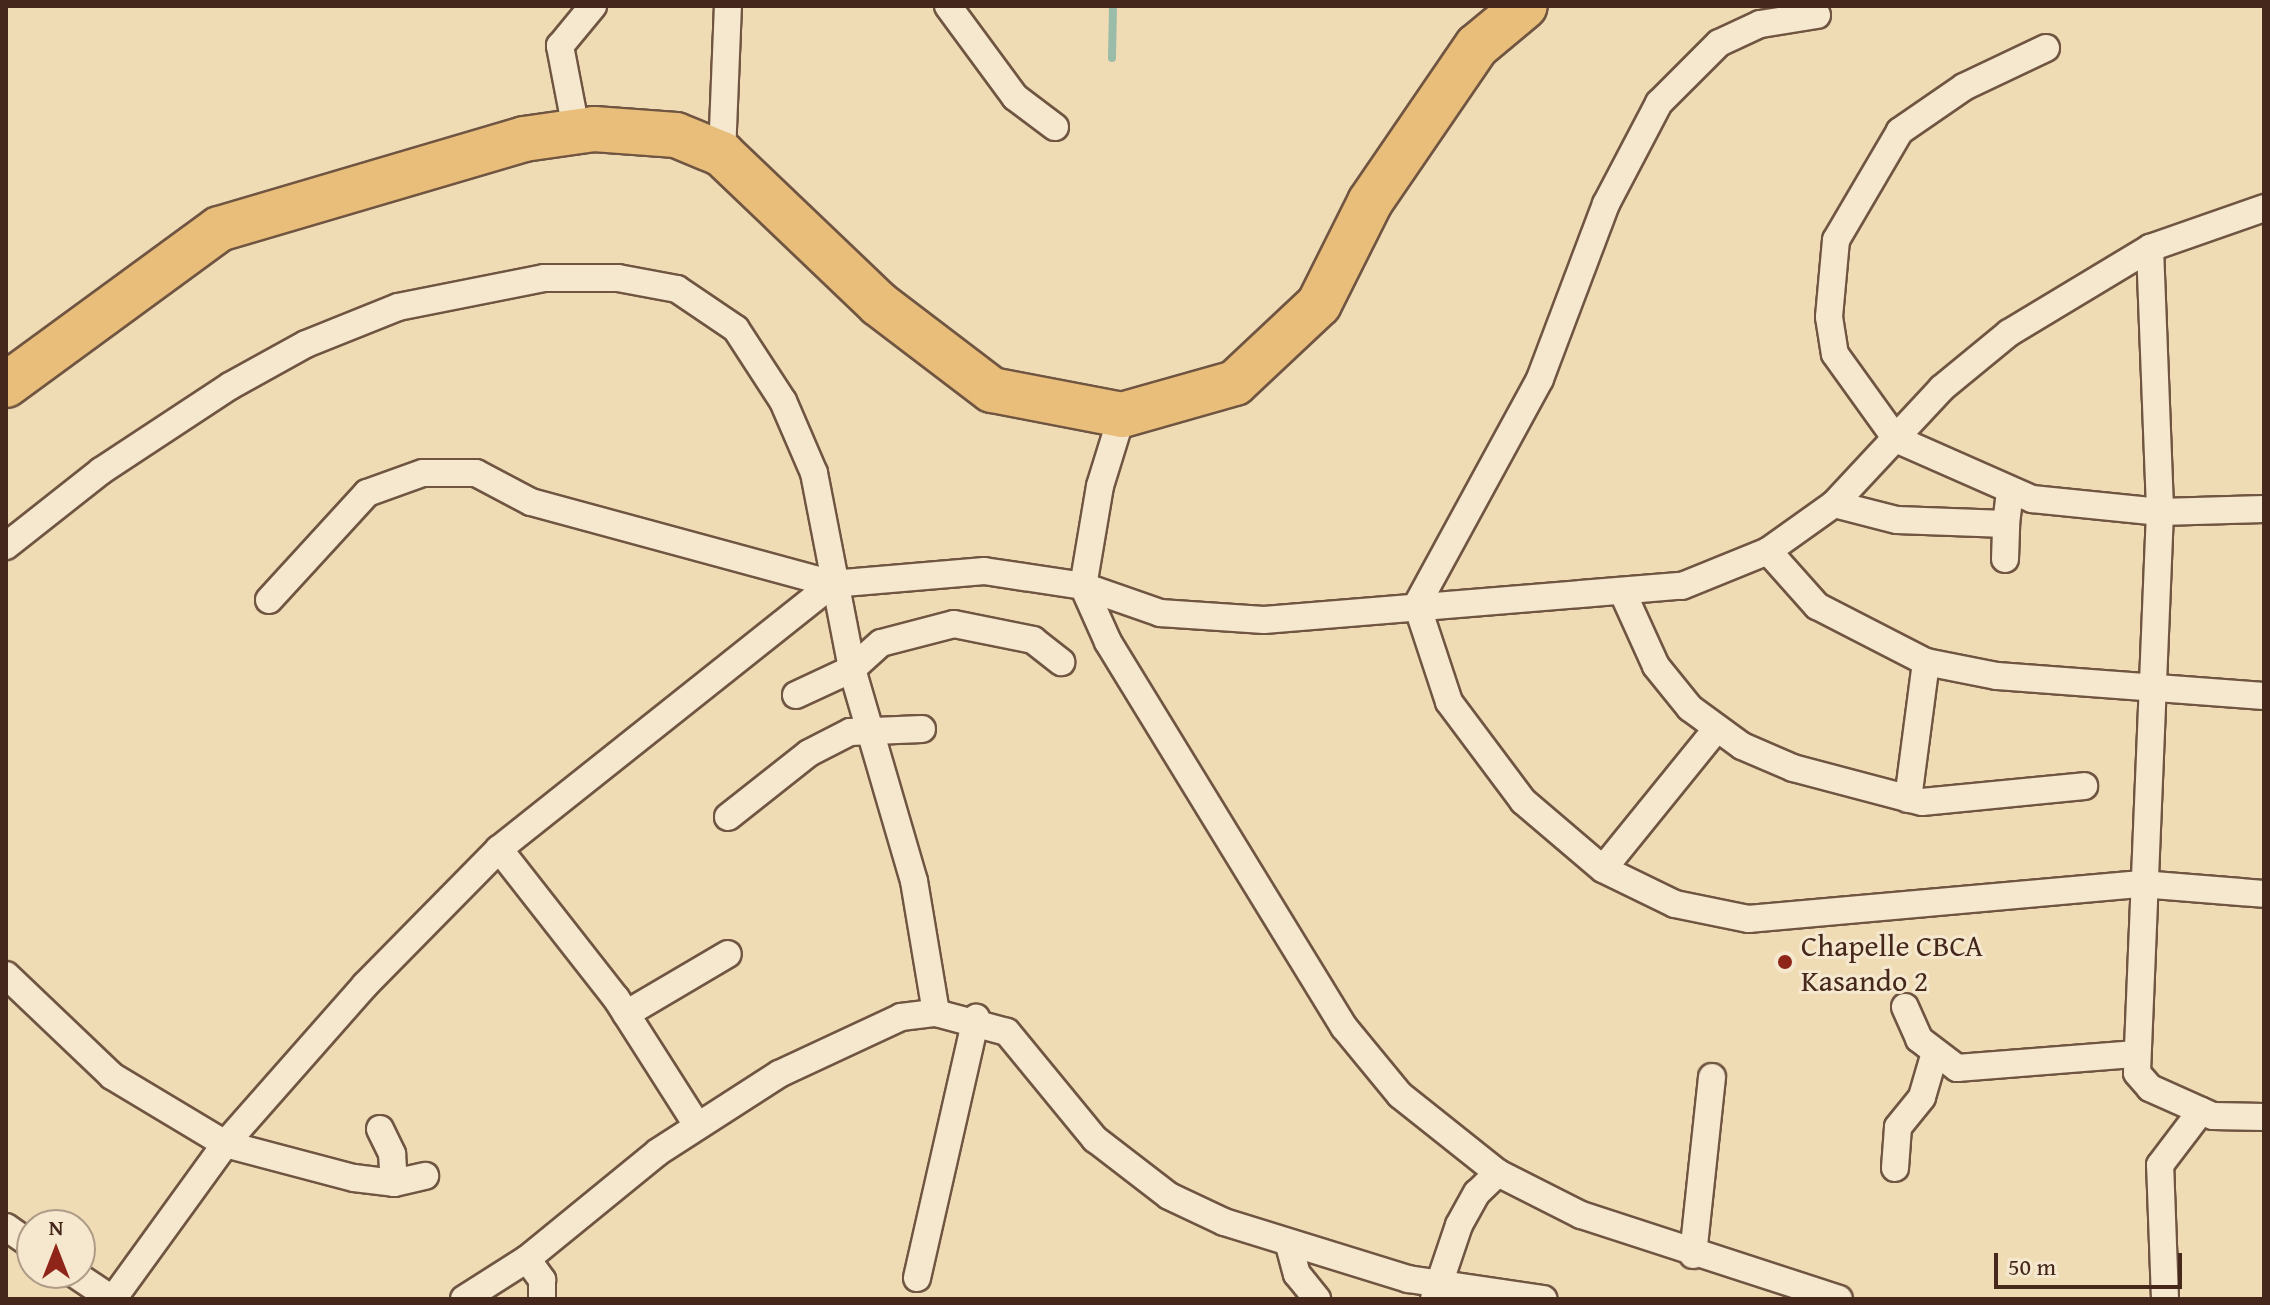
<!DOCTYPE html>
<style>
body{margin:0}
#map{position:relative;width:2270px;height:1305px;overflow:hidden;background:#efdcb5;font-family:"Gentium Book Plus",serif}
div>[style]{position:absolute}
.stream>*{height:8px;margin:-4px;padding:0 4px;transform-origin:4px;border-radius:4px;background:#9bbca8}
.roads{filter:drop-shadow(2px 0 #705542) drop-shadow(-2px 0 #705542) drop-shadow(0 2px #705542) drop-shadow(0 -2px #705542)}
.minor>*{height:26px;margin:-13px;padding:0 13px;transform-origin:13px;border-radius:13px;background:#f5e8cf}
.trunk>*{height:44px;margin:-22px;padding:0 22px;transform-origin:22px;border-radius:22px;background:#e8be7a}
.dots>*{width:22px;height:22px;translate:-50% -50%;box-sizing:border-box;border:4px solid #f5e8cf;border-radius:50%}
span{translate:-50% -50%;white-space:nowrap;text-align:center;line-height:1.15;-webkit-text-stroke:6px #f5e8cf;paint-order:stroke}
.poi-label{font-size:30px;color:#45281b}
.left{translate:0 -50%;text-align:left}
.frame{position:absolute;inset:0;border:8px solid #45281b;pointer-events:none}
.north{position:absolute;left:16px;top:1209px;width:80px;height:80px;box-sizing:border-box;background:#f5e8cf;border:2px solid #af9b87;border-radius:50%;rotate:0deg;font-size:22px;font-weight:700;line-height:32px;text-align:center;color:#45281b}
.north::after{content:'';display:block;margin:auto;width:28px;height:36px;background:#8f2418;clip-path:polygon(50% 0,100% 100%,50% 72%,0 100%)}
.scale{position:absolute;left:1994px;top:1253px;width:188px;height:36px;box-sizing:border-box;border:4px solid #45281b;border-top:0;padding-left:10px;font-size:24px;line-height:28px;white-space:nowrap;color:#45281b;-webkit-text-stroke:6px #f5e8cf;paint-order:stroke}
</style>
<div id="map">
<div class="stream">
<div style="left:1112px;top:58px;width:52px;rotate:-88.9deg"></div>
</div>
<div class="roads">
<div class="minor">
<div style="left:948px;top:6px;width:113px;rotate:53.6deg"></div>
<div style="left:1015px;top:97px;width:50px;rotate:36.9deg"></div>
<div style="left:1817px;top:15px;width:58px;rotate:171deg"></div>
<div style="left:1760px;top:24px;width:45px;rotate:155.1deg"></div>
<div style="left:1719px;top:43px;width:85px;rotate:135deg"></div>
<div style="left:1659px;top:103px;width:114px;rotate:117.7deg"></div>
<div style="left:1606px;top:204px;width:187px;rotate:110.7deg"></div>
<div style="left:1540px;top:379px;width:257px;rotate:118.6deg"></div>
<div style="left:1417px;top:605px;width:102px;rotate:71.7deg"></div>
<div style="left:1449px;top:702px;width:124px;rotate:53.2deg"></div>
<div style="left:1523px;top:801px;width:105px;rotate:40.4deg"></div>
<div style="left:1603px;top:869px;width:80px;rotate:25.9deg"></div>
<div style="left:1675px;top:904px;width:75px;rotate:11.6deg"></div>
<div style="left:1748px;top:919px;width:395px;rotate:-5.1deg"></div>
<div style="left:2141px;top:884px;width:123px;rotate:4.6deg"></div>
<div style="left:2046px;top:48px;width:91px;rotate:154.6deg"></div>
<div style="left:1964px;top:87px;width:78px;rotate:145.5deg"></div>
<div style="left:1900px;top:131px;width:126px;rotate:120.4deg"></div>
<div style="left:1836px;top:240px;width:77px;rotate:95.2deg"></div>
<div style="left:1829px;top:317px;width:37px;rotate:81deg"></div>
<div style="left:1835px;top:354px;width:105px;rotate:54.3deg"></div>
<div style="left:1896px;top:439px;width:149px;rotate:23.8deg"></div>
<div style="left:2032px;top:499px;width:129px;rotate:5.8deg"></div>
<div style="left:2160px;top:512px;width:104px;rotate:-1.7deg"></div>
<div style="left:576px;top:129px;width:85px;rotate:-100.9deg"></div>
<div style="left:560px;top:46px;width:52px;rotate:-50.5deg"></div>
<div style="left:722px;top:154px;width:148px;rotate:-87.7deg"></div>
<div style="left:2150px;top:248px;width:264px;rotate:87.8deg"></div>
<div style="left:2160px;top:512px;width:561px;rotate:92.35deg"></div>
<div style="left:2137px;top:1073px;width:20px;rotate:49deg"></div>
<div style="left:2150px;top:1088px;width:69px;rotate:24deg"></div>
<div style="left:2213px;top:1116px;width:51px;rotate:1.1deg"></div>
<div style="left:1122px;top:415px;width:74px;rotate:107.2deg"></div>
<div style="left:1100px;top:486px;width:101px;rotate:99.6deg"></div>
<div style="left:1083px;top:586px;width:61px;rotate:65.9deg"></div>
<div style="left:1108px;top:642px;width:452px;rotate:58.5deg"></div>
<div style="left:1344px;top:1027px;width:88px;rotate:50.5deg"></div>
<div style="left:1400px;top:1095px;width:125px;rotate:38.5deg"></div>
<div style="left:1498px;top:1173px;width:93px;rotate:26.8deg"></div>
<div style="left:1581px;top:1215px;width:271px;rotate:18deg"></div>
<div style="left:1834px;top:504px;width:65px;rotate:14.3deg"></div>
<div style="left:1897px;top:520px;width:109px;rotate:2.1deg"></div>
<div style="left:2006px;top:524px;width:33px;rotate:-83deg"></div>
<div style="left:6px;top:546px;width:121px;rotate:-38.3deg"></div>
<div style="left:101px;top:471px;width:154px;rotate:-33.4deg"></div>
<div style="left:230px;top:386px;width:87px;rotate:-28.9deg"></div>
<div style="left:306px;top:344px;width:99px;rotate:-21.9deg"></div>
<div style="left:398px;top:307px;width:149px;rotate:-11.2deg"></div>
<div style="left:544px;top:278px;width:74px"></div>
<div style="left:618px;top:278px;width:60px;rotate:10.6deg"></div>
<div style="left:677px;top:289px;width:71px;rotate:34.1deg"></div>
<div style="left:736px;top:329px;width:86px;rotate:56.9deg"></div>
<div style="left:783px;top:401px;width:78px;rotate:66.7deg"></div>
<div style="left:814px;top:473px;width:200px;rotate:79deg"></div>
<div style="left:852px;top:669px;width:221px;rotate:73.7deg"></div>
<div style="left:914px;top:881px;width:134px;rotate:80.5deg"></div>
<div style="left:1768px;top:551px;width:74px;rotate:48.3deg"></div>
<div style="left:1817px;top:606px;width:123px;rotate:27.2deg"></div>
<div style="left:1926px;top:662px;width:72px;rotate:11.2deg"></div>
<div style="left:1997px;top:676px;width:268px;rotate:4.3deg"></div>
<div style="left:2005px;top:559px;width:35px;rotate:-88deg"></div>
<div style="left:1622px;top:591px;width:82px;rotate:65.6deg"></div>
<div style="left:1656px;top:666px;width:54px;rotate:51deg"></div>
<div style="left:1690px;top:708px;width:64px;rotate:36.2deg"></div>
<div style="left:1742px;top:746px;width:56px;rotate:23.3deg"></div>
<div style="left:1793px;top:768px;width:133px;rotate:14.8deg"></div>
<div style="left:1922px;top:802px;width:163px;rotate:-5.6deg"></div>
<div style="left:269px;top:600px;width:145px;rotate:-47.5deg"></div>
<div style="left:367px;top:493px;width:59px;rotate:-19.7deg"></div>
<div style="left:423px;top:473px;width:53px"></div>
<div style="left:476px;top:473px;width:62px;rotate:27.8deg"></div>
<div style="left:531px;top:502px;width:312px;rotate:15.2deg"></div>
<div style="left:832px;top:584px;width:153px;rotate:-4.9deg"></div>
<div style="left:984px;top:571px;width:100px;rotate:8.6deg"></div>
<div style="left:1083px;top:586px;width:82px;rotate:19.3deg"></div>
<div style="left:1160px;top:613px;width:104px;rotate:3.9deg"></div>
<div style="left:1264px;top:620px;width:419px;rotate:-4.7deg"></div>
<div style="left:1682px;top:586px;width:93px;rotate:-22.1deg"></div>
<div style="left:1768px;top:551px;width:81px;rotate:-35.5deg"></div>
<div style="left:1834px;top:504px;width:158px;rotate:-47deg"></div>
<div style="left:1942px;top:388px;width:87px;rotate:-39.4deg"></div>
<div style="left:2009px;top:333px;width:165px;rotate:-31.1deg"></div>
<div style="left:2150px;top:248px;width:121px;rotate:-19.3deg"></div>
<div style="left:796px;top:695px;width:62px;rotate:-24.9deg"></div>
<div style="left:852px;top:669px;width:39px;rotate:-42deg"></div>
<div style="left:881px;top:643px;width:75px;rotate:-14.6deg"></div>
<div style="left:954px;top:624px;width:81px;rotate:11.4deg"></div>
<div style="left:1033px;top:640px;width:36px;rotate:38deg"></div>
<div style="left:1908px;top:799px;width:138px;rotate:-82.5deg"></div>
<div style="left:728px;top:817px;width:103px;rotate:-38.3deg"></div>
<div style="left:809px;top:753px;width:46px;rotate:-27.1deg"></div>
<div style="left:850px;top:732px;width:72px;rotate:-2.4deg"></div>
<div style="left:499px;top:849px;width:189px;rotate:51.9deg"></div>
<div style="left:616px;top:998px;width:151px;rotate:57.5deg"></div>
<div style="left:1603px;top:869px;width:181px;rotate:-51deg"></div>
<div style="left:6px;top:975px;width:146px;rotate:43.6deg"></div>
<div style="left:112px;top:1076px;width:132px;rotate:31deg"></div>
<div style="left:225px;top:1144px;width:133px;rotate:14.8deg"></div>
<div style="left:354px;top:1178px;width:40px;rotate:7.1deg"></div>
<div style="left:394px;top:1183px;width:32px;rotate:-13deg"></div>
<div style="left:1905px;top:1007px;width:35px;rotate:66deg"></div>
<div style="left:1919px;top:1039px;width:48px;rotate:37.3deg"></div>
<div style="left:1957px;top:1068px;width:180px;rotate:-4.5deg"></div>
<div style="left:626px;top:1014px;width:118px;rotate:-30.5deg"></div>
<div style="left:380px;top:1129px;width:28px;rotate:64deg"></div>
<div style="left:392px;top:1154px;width:29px;rotate:86deg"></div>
<div style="left:1895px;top:1168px;width:41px;rotate:-85.8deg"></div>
<div style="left:1898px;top:1127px;width:38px;rotate:-51deg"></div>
<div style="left:1922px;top:1097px;width:43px;rotate:-73.7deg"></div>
<div style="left:6px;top:1227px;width:32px;rotate:35deg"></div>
<div style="left:1289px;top:1245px;width:30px;rotate:75deg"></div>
<div style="left:1297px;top:1274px;width:32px;rotate:51deg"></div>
<div style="left:1693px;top:1255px;width:179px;rotate:-83.9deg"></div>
<div style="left:527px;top:1259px;width:26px;rotate:54deg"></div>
<div style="left:542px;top:1280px;width:19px;rotate:90deg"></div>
<div style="left:73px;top:1273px;width:47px;rotate:33.7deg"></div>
<div style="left:917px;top:1278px;width:267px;rotate:-77.2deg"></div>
<div style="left:113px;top:1299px;width:191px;rotate:-54.1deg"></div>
<div style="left:225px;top:1144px;width:212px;rotate:-48.6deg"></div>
<div style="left:365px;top:985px;width:191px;rotate:-45.4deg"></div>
<div style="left:499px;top:849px;width:426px;rotate:-38.5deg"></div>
<div style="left:464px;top:1299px;width:75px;rotate:-32.4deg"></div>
<div style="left:527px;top:1259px;width:169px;rotate:-39.2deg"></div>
<div style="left:658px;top:1152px;width:144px;rotate:-32.8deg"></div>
<div style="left:779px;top:1074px;width:135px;rotate:-25deg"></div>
<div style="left:901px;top:1017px;width:35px;rotate:-7deg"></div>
<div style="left:936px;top:1013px;width:73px;rotate:15deg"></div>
<div style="left:1007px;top:1032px;width:139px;rotate:50.6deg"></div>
<div style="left:1095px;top:1139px;width:93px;rotate:37.6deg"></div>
<div style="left:1169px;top:1196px;width:61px;rotate:25.3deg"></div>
<div style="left:1224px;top:1222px;width:193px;rotate:17.2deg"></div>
<div style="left:1408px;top:1279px;width:137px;rotate:8.4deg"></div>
<div style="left:1434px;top:1299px;width:78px;rotate:-71.3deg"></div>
<div style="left:1459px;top:1225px;width:37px;rotate:-61deg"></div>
<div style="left:1477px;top:1193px;width:29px;rotate:-44deg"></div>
<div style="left:2165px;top:1299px;width:134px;rotate:-92.1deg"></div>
<div style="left:2160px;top:1165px;width:68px;rotate:-52.8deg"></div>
</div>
<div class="trunk">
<div style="left:6px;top:385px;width:264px;rotate:-36.2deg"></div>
<div style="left:219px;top:229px;width:318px;rotate:-16.4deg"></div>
<div style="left:524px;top:139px;width:71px;rotate:-8.1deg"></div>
<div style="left:594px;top:129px;width:82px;rotate:4.2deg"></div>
<div style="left:676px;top:135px;width:50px;rotate:22.4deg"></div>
<div style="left:722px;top:154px;width:217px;rotate:43.7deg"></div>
<div style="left:879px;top:304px;width:142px;rotate:37.3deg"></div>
<div style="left:992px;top:390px;width:132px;rotate:10.9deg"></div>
<div style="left:1122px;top:415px;width:117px;rotate:-15.8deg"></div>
<div style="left:1235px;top:383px;width:115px;rotate:-43.2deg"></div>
<div style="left:1319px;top:304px;width:114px;rotate:-63.4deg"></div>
<div style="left:1370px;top:202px;width:189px;rotate:-55.6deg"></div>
<div style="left:1477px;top:46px;width:62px;rotate:-39.8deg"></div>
</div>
</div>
<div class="dots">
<div style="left:1785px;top:962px;background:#8f2418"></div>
</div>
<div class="poi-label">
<span class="left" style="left:1801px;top:962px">Chapelle CBCA<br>Kasando 2</span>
</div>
<div class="frame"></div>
<div class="north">N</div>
<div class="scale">50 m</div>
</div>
